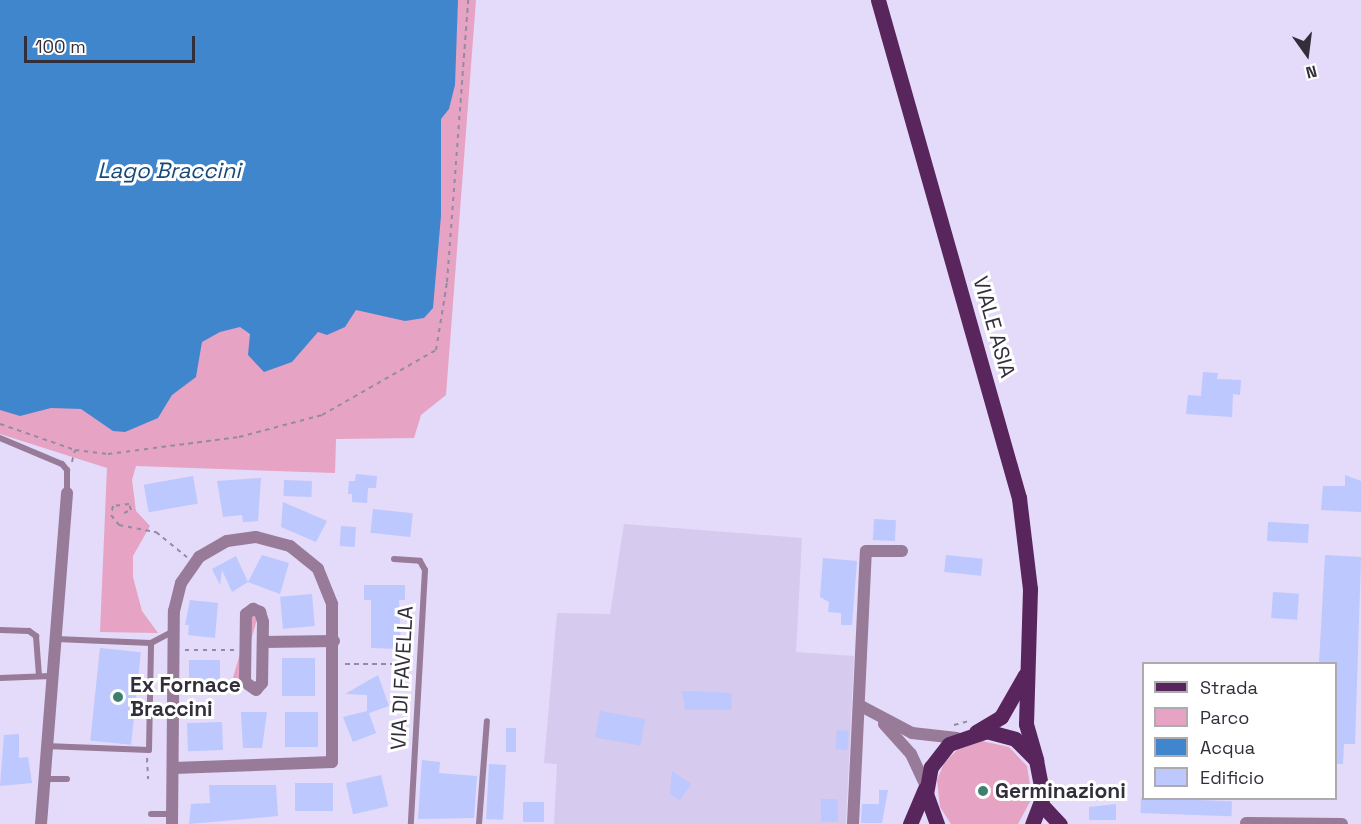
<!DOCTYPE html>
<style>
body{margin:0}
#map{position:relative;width:1361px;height:824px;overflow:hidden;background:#e4daf9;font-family:"Space Grotesk",sans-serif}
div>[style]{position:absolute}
.built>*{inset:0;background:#d6caee}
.green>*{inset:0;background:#e6a3c3;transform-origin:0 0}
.water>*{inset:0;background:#4086cd}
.building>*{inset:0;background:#bcc8fe;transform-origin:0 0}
.path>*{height:2px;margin-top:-1px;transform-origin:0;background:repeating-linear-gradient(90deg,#938ba2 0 4.5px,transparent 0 9px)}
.lane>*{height:6px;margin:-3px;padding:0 3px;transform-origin:3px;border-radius:3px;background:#987a99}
.street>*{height:12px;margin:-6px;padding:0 6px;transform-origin:6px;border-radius:6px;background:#987a99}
.primary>*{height:15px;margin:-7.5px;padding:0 7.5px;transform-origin:7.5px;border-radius:7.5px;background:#59255d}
.dots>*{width:16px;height:16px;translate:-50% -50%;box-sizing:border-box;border:3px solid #fff;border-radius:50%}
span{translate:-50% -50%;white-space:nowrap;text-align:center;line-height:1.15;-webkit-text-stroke:6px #fff;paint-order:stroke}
.street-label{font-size:21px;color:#322e3a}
.poi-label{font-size:21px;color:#322e3a;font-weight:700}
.left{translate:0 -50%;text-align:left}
.water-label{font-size:22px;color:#184a79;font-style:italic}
.legend{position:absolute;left:1142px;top:662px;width:195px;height:138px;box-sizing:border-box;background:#fff;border:2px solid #adabb0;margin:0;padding:8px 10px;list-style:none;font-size:18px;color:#322e3a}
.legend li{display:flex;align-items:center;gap:12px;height:30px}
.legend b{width:30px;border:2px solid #adabb0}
.north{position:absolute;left:1277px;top:24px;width:60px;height:60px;-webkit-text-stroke:4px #fff;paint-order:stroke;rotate:166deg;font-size:16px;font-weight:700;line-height:24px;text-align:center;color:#322e3a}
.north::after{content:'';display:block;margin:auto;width:21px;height:27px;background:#322e3a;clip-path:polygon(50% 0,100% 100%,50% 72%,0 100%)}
.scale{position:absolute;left:24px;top:36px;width:171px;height:27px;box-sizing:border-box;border:3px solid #322e3a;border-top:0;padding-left:8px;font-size:18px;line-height:21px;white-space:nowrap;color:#322e3a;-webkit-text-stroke:4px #fff;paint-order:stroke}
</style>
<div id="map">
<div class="built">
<div style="clip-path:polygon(624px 524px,802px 538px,796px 652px,854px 656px,846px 824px,554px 824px,557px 764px,544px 763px,557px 613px,610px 614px)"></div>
</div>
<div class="green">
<div style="clip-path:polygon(0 0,476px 0,446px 395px,421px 415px,414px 438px,336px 439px,335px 473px,136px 466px,132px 480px,136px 511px,150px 526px,133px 556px,133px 577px,142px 611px,158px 633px,100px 632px,107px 468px,0 434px)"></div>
<div style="left:251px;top:615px;width:7px;height:70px;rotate:16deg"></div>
<div style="clip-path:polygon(982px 741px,1009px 747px,1027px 766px,1032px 798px,1018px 824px,951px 824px,940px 807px,937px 780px,944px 763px,957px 750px)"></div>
</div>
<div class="water">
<div style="clip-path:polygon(0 0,458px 0,455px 85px,449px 109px,441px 119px,441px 216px,433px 308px,424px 318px,405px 321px,356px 310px,345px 327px,327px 335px,318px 332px,292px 362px,264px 372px,248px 355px,250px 334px,240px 327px,220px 332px,202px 342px,196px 377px,172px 395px,158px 418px,125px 432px,113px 431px,81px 409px,51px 408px,20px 416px,0 410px)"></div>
</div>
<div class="building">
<div style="clip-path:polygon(1203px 372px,1218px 373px,1217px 379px,1241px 380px,1240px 395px,1233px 394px,1232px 417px,1186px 414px,1188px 395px,1201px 396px)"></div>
<div style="clip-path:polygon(356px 474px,377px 476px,376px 488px,368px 488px,367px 503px,352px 502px,352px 494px,348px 494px,349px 481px,355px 481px)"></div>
<div style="clip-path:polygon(1345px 475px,1361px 481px,1361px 512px,1321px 510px,1323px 486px,1345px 486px)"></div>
<div style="left:193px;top:476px;width:28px;height:50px;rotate:80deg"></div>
<div style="clip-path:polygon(261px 478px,258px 521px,243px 522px,242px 515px,223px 517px,217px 481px)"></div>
<div style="left:284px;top:480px;width:28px;height:16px;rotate:2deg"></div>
<div style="clip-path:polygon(283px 502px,327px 521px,316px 542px,281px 527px)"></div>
<div style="left:373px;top:509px;width:40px;height:24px;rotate:6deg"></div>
<div style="left:874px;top:519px;width:22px;height:21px;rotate:3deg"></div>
<div style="left:1268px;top:522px;width:41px;height:19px;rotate:3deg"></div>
<div style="left:341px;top:526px;width:15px;height:20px;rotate:4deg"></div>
<div style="clip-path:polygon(262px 555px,289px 563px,280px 594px,248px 582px,232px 592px,222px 570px,220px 585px,212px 569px,236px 556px,248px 582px)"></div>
<div style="left:946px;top:555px;width:37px;height:17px;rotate:6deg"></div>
<div style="clip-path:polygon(1325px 555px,1361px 557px,1355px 744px,1344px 744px,1343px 764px,1335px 764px,1335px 663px,1319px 663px)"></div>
<div style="clip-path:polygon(823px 558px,857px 561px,852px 625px,841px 625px,841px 613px,828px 612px,829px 602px,820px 597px)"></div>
<div style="clip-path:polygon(364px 585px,405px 585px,405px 600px,399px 600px,401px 649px,371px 648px,371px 600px,364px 600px)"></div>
<div style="left:1273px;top:592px;width:26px;height:26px;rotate:4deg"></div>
<div style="left:312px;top:594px;width:32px;height:32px;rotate:85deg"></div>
<div style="clip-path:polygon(190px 600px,218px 603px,215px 638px,188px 635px,189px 625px,185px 625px)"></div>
<div style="left:100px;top:648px;width:41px;height:93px;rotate:6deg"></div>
<div style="left:282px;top:658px;width:33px;height:38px"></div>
<div style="left:220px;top:660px;width:34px;height:31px;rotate:90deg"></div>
<div style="clip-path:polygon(378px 675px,389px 706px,369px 713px,376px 733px,353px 742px,343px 717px,367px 711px,367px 695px,345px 694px)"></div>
<div style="clip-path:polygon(682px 691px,732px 693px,731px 710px,685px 710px)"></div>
<div style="left:600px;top:711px;width:46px;height:27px;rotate:10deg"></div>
<div style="clip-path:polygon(241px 712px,267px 712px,262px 748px,243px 748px)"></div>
<div style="left:318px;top:712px;width:35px;height:33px;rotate:90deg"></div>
<div style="left:222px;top:722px;width:28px;height:35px;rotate:88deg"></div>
<div style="left:506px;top:728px;width:10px;height:24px"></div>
<div style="left:837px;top:730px;width:12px;height:19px;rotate:5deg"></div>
<div style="clip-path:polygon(19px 734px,19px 758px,28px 757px,32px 783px,0 786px,4px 735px)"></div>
<div style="clip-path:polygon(422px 760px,440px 762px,439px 773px,477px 776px,474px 818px,418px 819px)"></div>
<div style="left:489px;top:764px;width:17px;height:55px;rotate:3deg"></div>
<div style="clip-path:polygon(672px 771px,691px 784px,680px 800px,670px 794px)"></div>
<div style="left:381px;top:775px;width:32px;height:36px;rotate:77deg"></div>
<div style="left:333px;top:783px;width:28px;height:38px;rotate:90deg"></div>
<div style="clip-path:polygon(209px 785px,276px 785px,278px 816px,189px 824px,191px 804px,210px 803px)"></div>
<div style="clip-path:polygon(879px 790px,888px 790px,882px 823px,861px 823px,862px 804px,879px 804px)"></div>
<div style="left:1141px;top:798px;width:91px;height:15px;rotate:2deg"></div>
<div style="left:821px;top:799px;width:17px;height:23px"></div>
<div style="left:523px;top:802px;width:21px;height:20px"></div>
<div style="clip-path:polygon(1116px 804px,1116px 820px,1089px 820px,1089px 807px)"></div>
</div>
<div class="path">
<div style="left:0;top:424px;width:79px;rotate:19.1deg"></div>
<div style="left:75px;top:450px;width:33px;rotate:7deg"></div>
<div style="left:108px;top:454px;width:132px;rotate:-7.4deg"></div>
<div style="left:239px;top:437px;width:86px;rotate:-14.8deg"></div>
<div style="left:322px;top:415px;width:131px;rotate:-29.7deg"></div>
<div style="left:436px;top:350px;width:69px;rotate:-80.8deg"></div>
<div style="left:447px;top:282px;width:283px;rotate:-85.7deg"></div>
<div style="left:72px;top:462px;width:12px;rotate:-76deg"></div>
<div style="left:124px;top:513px;width:8px;rotate:-23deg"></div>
<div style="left:131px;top:510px;width:6px;rotate:-108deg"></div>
<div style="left:129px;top:504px;width:16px;rotate:173deg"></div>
<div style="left:113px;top:506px;width:9px;rotate:103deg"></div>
<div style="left:111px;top:515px;width:13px;rotate:51deg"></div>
<div style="left:119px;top:525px;width:38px;rotate:11deg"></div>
<div style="left:156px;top:532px;width:40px;rotate:39deg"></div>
<div style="left:185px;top:650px;width:49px"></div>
<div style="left:345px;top:664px;width:66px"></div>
<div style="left:954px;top:725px;width:16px;rotate:-15deg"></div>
<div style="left:147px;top:758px;width:21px;rotate:87deg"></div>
</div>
<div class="lane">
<div style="left:0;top:438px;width:67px;rotate:22.8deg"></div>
<div style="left:62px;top:464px;width:8px;rotate:50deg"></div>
<div style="left:67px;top:470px;width:23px;rotate:90deg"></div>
<div style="left:394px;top:559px;width:26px;rotate:4deg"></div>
<div style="left:420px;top:561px;width:10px;rotate:61deg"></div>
<div style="left:425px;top:570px;width:254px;rotate:93.2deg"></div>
<div style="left:0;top:630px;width:29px;rotate:2deg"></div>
<div style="left:29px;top:631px;width:9px;rotate:36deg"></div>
<div style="left:36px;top:636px;width:40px;rotate:85.7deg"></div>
<div style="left:151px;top:643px;width:26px;rotate:-28deg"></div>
<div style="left:0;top:678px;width:51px;rotate:-2.2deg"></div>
<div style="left:45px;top:746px;width:104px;rotate:2.2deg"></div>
<div style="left:149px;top:750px;width:107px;rotate:-88.9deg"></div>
<div style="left:151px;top:643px;width:95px;rotate:-177.6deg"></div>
<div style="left:44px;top:779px;width:23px"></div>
<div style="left:151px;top:814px;width:21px"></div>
<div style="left:479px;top:824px;width:103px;rotate:-85.6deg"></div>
</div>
<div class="street">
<div style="left:253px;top:609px;width:8px;rotate:23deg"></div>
<div style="left:260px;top:612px;width:10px;rotate:73deg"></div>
<div style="left:263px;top:622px;width:61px;rotate:90.9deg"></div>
<div style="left:262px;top:683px;width:9px;rotate:131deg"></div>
<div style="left:256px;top:690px;width:14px;rotate:-144deg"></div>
<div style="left:245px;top:682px;width:68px;rotate:-89.2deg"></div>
<div style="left:246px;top:614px;width:9px;rotate:-36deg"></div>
<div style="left:263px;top:642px;width:71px;rotate:-0.8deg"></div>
<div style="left:859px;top:705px;width:60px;rotate:27.8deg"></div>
<div style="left:912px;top:733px;width:45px;rotate:6.3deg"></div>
<div style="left:884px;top:724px;width:40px;rotate:48deg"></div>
<div style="left:911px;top:754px;width:35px;rotate:65deg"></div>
<div style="left:1246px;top:823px;width:96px;rotate:0.6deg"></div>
<div style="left:41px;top:824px;width:332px;rotate:-85.5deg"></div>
<div style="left:172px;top:824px;width:213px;rotate:-89.5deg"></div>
<div style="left:174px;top:611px;width:29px;rotate:-76deg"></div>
<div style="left:181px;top:583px;width:32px;rotate:-55deg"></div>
<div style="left:199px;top:557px;width:32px;rotate:-30deg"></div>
<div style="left:227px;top:541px;width:29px;rotate:-8deg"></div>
<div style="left:256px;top:537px;width:35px;rotate:15deg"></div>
<div style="left:290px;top:546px;width:36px;rotate:39deg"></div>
<div style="left:318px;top:569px;width:38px;rotate:68deg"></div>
<div style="left:332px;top:604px;width:158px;rotate:90deg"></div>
<div style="left:332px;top:762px;width:158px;rotate:177.8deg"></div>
<div style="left:853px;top:824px;width:273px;rotate:-87.3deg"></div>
<div style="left:866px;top:551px;width:36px"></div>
</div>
<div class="primary">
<div style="left:878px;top:0;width:518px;rotate:74.19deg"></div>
<div style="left:1019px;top:498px;width:92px;rotate:83.1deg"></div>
<div style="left:1030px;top:589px;width:135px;rotate:91.7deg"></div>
<div style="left:1026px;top:724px;width:37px;rotate:74deg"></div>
<div style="left:976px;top:732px;width:29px;rotate:-31deg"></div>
<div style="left:1001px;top:717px;width:48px;rotate:-60.3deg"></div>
<div style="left:1042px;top:805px;width:26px;rotate:47deg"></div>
<div style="left:910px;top:824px;width:38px;rotate:-67deg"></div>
<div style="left:937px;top:824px;width:32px;rotate:-110deg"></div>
<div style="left:926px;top:794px;width:27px;rotate:-80deg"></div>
<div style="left:931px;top:767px;width:29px;rotate:-52deg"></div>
<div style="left:949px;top:744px;width:39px;rotate:-19deg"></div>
<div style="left:986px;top:731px;width:30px;rotate:15deg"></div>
<div style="left:1015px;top:739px;width:30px;rotate:45deg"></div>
<div style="left:1036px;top:760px;width:37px;rotate:79deg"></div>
<div style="left:1043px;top:796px;width:30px;rotate:111deg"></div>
</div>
<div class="dots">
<div style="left:118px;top:697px;background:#3e8070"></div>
<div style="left:983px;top:791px;background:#3e8070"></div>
</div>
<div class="street-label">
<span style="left:994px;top:327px;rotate:74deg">VIALE ASIA</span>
<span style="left:402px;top:678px;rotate:-87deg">VIA DI FAVELLA</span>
</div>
<div class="poi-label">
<span class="left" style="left:130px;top:697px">Ex Fornace<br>Braccini</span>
<span class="left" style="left:995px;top:791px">Germinazioni</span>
</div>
<div class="water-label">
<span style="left:169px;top:171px">Lago Braccini</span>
</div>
<ul class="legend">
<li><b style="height:8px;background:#59255d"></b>Strada</li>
<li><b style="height:16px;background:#e6a3c3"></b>Parco</li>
<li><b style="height:16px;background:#4086cd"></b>Acqua</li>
<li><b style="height:16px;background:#bcc8fe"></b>Edificio</li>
</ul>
<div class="north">N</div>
<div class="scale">100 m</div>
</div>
